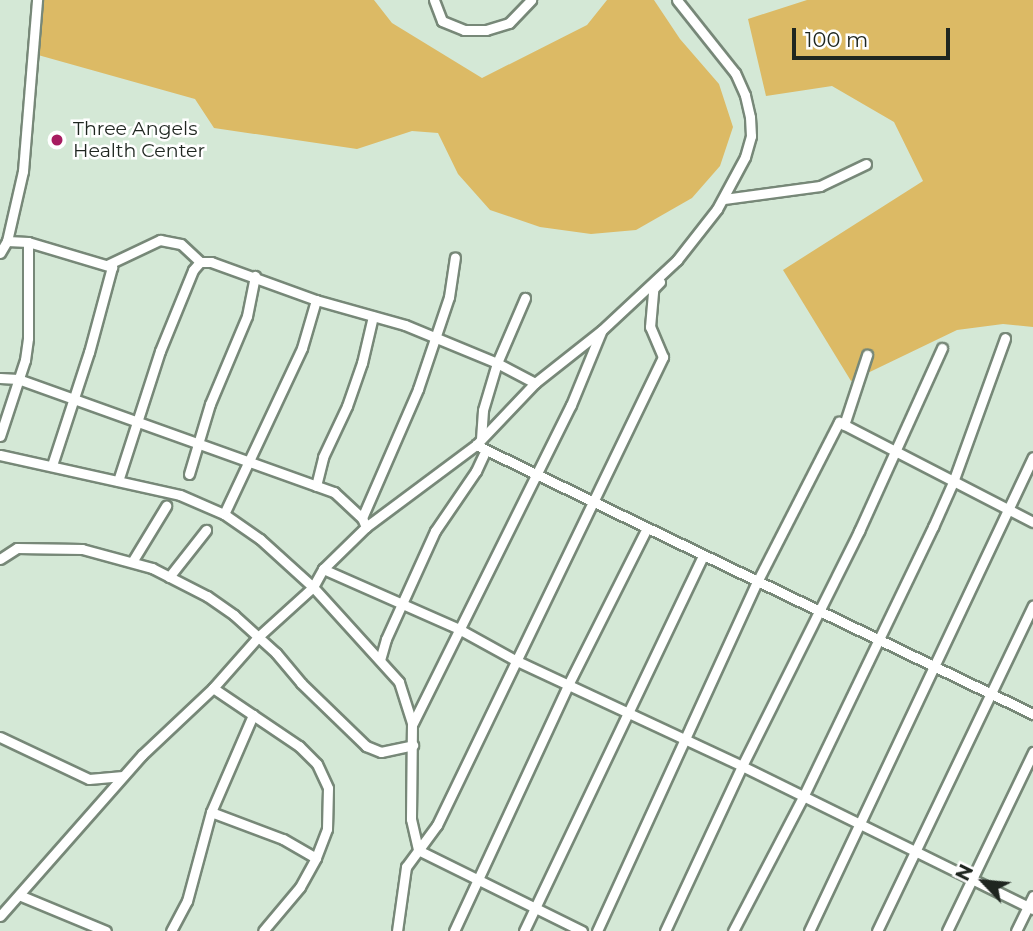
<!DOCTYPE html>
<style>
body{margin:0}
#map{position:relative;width:1033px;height:931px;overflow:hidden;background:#d4e8d6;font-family:Montserrat,sans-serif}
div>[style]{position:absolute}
.green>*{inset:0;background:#dcba65}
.roads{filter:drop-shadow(2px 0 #778878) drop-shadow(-2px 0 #778878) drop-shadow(0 2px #778878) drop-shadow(0 -2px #778878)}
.street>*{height:9px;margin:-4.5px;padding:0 4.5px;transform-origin:4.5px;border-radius:4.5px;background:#fff}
.dots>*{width:19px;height:19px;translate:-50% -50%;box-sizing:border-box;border:4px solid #fff;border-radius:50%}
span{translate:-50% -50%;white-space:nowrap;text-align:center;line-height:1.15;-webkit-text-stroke:5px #fff;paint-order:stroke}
.poi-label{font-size:19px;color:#1f2620}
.left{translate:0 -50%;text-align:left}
.north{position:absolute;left:949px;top:847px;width:70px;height:70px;-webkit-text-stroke:5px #fff;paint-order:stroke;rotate:296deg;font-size:19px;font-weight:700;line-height:28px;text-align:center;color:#1f2620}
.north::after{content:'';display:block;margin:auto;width:24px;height:32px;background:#1f2620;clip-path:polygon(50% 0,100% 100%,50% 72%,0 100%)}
.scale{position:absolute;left:792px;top:28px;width:158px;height:32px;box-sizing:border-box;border:4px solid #1f2620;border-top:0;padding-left:9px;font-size:21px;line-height:24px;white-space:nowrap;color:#1f2620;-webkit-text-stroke:5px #fff;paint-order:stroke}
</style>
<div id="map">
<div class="green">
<div style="clip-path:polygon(44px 0,374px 0,392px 23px,482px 78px,587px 25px,607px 0,654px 0,680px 39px,719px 84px,733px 127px,720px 166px,692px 198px,636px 230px,591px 234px,540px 227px,490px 210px,458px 174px,438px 133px,412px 131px,357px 149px,214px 128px,195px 99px,38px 55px)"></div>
<div style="clip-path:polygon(807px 0,1033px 0,1033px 327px,1003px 324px,957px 330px,851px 381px,783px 270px,923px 181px,894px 122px,832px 86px,766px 96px,748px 19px)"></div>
</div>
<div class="roads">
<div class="street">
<div style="left:434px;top:0;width:22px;rotate:69deg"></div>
<div style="left:442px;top:21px;width:24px;rotate:22deg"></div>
<div style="left:464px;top:30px;width:22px"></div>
<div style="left:486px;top:30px;width:24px;rotate:-17deg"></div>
<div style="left:509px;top:23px;width:32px;rotate:-46deg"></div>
<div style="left:724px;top:199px;width:97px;rotate:-7.7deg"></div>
<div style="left:820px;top:186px;width:51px;rotate:-25.6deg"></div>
<div style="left:28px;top:242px;width:88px;rotate:16.6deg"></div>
<div style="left:112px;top:267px;width:88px;rotate:105.1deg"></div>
<div style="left:89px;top:352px;width:119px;rotate:108.1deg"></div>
<div style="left:0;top:253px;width:14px;rotate:-60deg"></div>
<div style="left:7px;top:241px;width:72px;rotate:-77.1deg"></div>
<div style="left:23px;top:171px;width:172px;rotate:-85.3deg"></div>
<div style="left:107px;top:265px;width:59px;rotate:-25.3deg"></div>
<div style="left:160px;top:240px;width:21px;rotate:11deg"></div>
<div style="left:181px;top:244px;width:26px;rotate:43deg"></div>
<div style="left:0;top:378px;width:18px;rotate:3deg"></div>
<div style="left:18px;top:379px;width:336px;rotate:19.7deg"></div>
<div style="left:334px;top:492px;width:38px;rotate:43deg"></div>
<div style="left:362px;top:518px;width:10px;rotate:66deg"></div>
<div style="left:844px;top:425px;width:74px;rotate:-71.8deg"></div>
<div style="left:0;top:436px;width:80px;rotate:-71.8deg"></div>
<div style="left:25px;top:360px;width:22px;rotate:-82deg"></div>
<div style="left:28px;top:338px;width:96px;rotate:-90deg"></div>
<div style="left:28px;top:242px;width:21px;rotate:-177deg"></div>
<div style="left:481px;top:439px;width:29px;rotate:-86deg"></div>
<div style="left:483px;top:410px;width:49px;rotate:-73.4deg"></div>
<div style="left:497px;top:363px;width:71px;rotate:-66.7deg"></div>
<div style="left:476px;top:445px;width:619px;rotate:25.78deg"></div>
<div style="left:0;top:455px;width:184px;rotate:12.5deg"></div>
<div style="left:180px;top:495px;width:48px;rotate:23.4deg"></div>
<div style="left:224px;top:514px;width:44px;rotate:34.8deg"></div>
<div style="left:260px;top:539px;width:72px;rotate:42.2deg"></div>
<div style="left:313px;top:587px;width:128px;rotate:47.8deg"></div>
<div style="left:399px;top:682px;width:43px;rotate:72.4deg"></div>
<div style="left:412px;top:723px;width:96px;rotate:90.6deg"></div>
<div style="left:411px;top:819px;width:32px;rotate:77deg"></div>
<div style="left:189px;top:474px;width:73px;rotate:-73.3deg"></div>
<div style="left:210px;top:404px;width:95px;rotate:-67.2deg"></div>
<div style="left:247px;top:316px;width:41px;rotate:-78.7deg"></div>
<div style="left:118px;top:481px;width:137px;rotate:-72.1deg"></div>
<div style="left:160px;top:351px;width:87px;rotate:-67.8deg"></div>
<div style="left:193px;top:270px;width:11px;rotate:-49deg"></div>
<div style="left:200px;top:262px;width:11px"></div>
<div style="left:211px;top:262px;width:112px;rotate:19.9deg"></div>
<div style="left:316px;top:300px;width:92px;rotate:15.7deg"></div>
<div style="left:405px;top:325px;width:100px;rotate:22.4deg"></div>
<div style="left:497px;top:363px;width:43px;rotate:27.8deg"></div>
<div style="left:316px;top:486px;width:30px;rotate:-76deg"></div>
<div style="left:323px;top:457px;width:56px;rotate:-64.8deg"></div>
<div style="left:347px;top:406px;width:46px;rotate:-70.8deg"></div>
<div style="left:362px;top:363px;width:48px;rotate:-76.8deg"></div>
<div style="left:224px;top:514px;width:183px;rotate:-64.8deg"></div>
<div style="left:302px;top:348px;width:50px;rotate:-73.7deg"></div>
<div style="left:362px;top:518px;width:141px;rotate:-66.5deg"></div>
<div style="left:418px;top:389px;width:97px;rotate:-71.4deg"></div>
<div style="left:449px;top:297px;width:40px;rotate:-81.5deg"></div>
<div style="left:0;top:559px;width:20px;rotate:-33deg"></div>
<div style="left:17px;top:548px;width:65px;rotate:0.9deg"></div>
<div style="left:82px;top:549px;width:73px;rotate:15.2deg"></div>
<div style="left:152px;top:568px;width:62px;rotate:27deg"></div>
<div style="left:207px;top:596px;width:33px;rotate:35deg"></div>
<div style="left:234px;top:615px;width:57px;rotate:42.1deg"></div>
<div style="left:276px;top:653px;width:39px;rotate:50deg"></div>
<div style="left:301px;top:683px;width:91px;rotate:44.1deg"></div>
<div style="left:366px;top:746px;width:16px;rotate:22deg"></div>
<div style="left:381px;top:752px;width:33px;rotate:-12deg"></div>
<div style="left:132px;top:562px;width:66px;rotate:-58.7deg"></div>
<div style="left:323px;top:569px;width:146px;rotate:23.8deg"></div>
<div style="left:457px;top:628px;width:66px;rotate:28.9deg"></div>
<div style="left:515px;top:660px;width:251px;rotate:25deg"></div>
<div style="left:742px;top:766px;width:324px;rotate:26.2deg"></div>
<div style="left:169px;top:577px;width:60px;rotate:-51.8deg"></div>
<div style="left:380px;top:660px;width:22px;rotate:-74deg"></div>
<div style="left:386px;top:639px;width:119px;rotate:-65.6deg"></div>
<div style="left:435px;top:531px;width:73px;rotate:-55.7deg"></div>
<div style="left:476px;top:471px;width:23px;rotate:-65deg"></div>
<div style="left:213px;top:688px;width:104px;rotate:34deg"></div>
<div style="left:299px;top:746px;width:25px;rotate:45deg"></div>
<div style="left:317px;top:764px;width:26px;rotate:65deg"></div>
<div style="left:328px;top:788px;width:41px;rotate:91.4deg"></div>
<div style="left:327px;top:829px;width:31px;rotate:111deg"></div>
<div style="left:316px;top:858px;width:33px;rotate:119deg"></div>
<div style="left:300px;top:887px;width:57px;rotate:130.1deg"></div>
<div style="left:413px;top:723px;width:355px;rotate:-63.6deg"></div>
<div style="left:571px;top:405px;width:79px;rotate:-67.7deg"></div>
<div style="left:0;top:737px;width:98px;rotate:25.3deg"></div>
<div style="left:89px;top:779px;width:34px;rotate:-5deg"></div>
<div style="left:211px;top:812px;width:77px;rotate:20.6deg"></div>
<div style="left:283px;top:839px;width:38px;rotate:30deg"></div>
<div style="left:418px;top:850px;width:183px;rotate:26.3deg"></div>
<div style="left:19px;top:895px;width:94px;rotate:22.5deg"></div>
<div style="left:0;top:916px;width:215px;rotate:-48.6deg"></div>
<div style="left:142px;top:755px;width:98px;rotate:-43.3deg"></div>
<div style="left:213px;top:688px;width:69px;rotate:-48.5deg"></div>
<div style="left:259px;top:636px;width:73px;rotate:-42.2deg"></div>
<div style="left:313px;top:587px;width:21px;rotate:-61deg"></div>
<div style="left:323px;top:569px;width:60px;rotate:-44.3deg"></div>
<div style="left:366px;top:527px;width:137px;rotate:-36.7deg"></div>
<div style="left:476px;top:445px;width:86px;rotate:-46.4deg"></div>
<div style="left:535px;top:383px;width:85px;rotate:-38.3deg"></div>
<div style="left:602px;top:330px;width:103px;rotate:-43deg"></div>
<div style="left:677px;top:260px;width:65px;rotate:-51.9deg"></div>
<div style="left:717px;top:209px;width:59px;rotate:-61.7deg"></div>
<div style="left:745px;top:157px;width:22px;rotate:-74deg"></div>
<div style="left:751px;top:136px;width:19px;rotate:-93deg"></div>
<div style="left:750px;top:117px;width:23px;rotate:-103deg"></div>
<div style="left:745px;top:95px;width:24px;rotate:-114deg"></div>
<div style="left:735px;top:73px;width:93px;rotate:-128.5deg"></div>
<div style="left:171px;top:931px;width:34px;rotate:-62deg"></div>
<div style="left:187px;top:901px;width:92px;rotate:-74.9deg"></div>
<div style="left:211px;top:812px;width:106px;rotate:-66.6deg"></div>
<div style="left:397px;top:931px;width:65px;rotate:-82deg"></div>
<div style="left:406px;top:867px;width:52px;rotate:-53.6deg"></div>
<div style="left:437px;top:825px;width:520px;rotate:-64.22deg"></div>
<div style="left:663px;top:357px;width:33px;rotate:-113deg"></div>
<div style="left:650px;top:327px;width:38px;rotate:-85deg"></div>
<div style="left:653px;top:289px;width:10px;rotate:-45deg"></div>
<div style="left:454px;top:931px;width:271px;rotate:-65.1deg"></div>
<div style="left:568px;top:685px;width:176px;rotate:-63.3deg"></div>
<div style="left:524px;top:931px;width:416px;rotate:-64.5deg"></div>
<div style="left:597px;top:931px;width:384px;rotate:-65.4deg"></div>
<div style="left:757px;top:582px;width:180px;rotate:-62.9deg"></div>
<div style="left:839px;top:422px;width:218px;rotate:27.3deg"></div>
<div style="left:665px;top:931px;width:182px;rotate:-65deg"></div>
<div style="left:742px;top:766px;width:263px;rotate:-63.5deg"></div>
<div style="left:859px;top:531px;width:201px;rotate:-65.6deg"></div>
<div style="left:733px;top:931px;width:151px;rotate:-62.4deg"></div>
<div style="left:803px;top:797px;width:300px;rotate:-64.3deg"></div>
<div style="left:933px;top:527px;width:49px;rotate:-66deg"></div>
<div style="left:953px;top:482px;width:153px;rotate:-70.1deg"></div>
<div style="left:809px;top:931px;width:524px;rotate:-64.71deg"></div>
<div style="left:877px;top:931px;width:361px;rotate:-64.4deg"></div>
<div style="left:947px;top:931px;width:199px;rotate:-64.3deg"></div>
<div style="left:1016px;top:931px;width:39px;rotate:-64deg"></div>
</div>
</div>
<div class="dots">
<div style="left:57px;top:140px;background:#a71c60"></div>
</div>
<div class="poi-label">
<span class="left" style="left:73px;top:140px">Three Angels<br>Health Center</span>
</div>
<div class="north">N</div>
<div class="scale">100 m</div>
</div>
